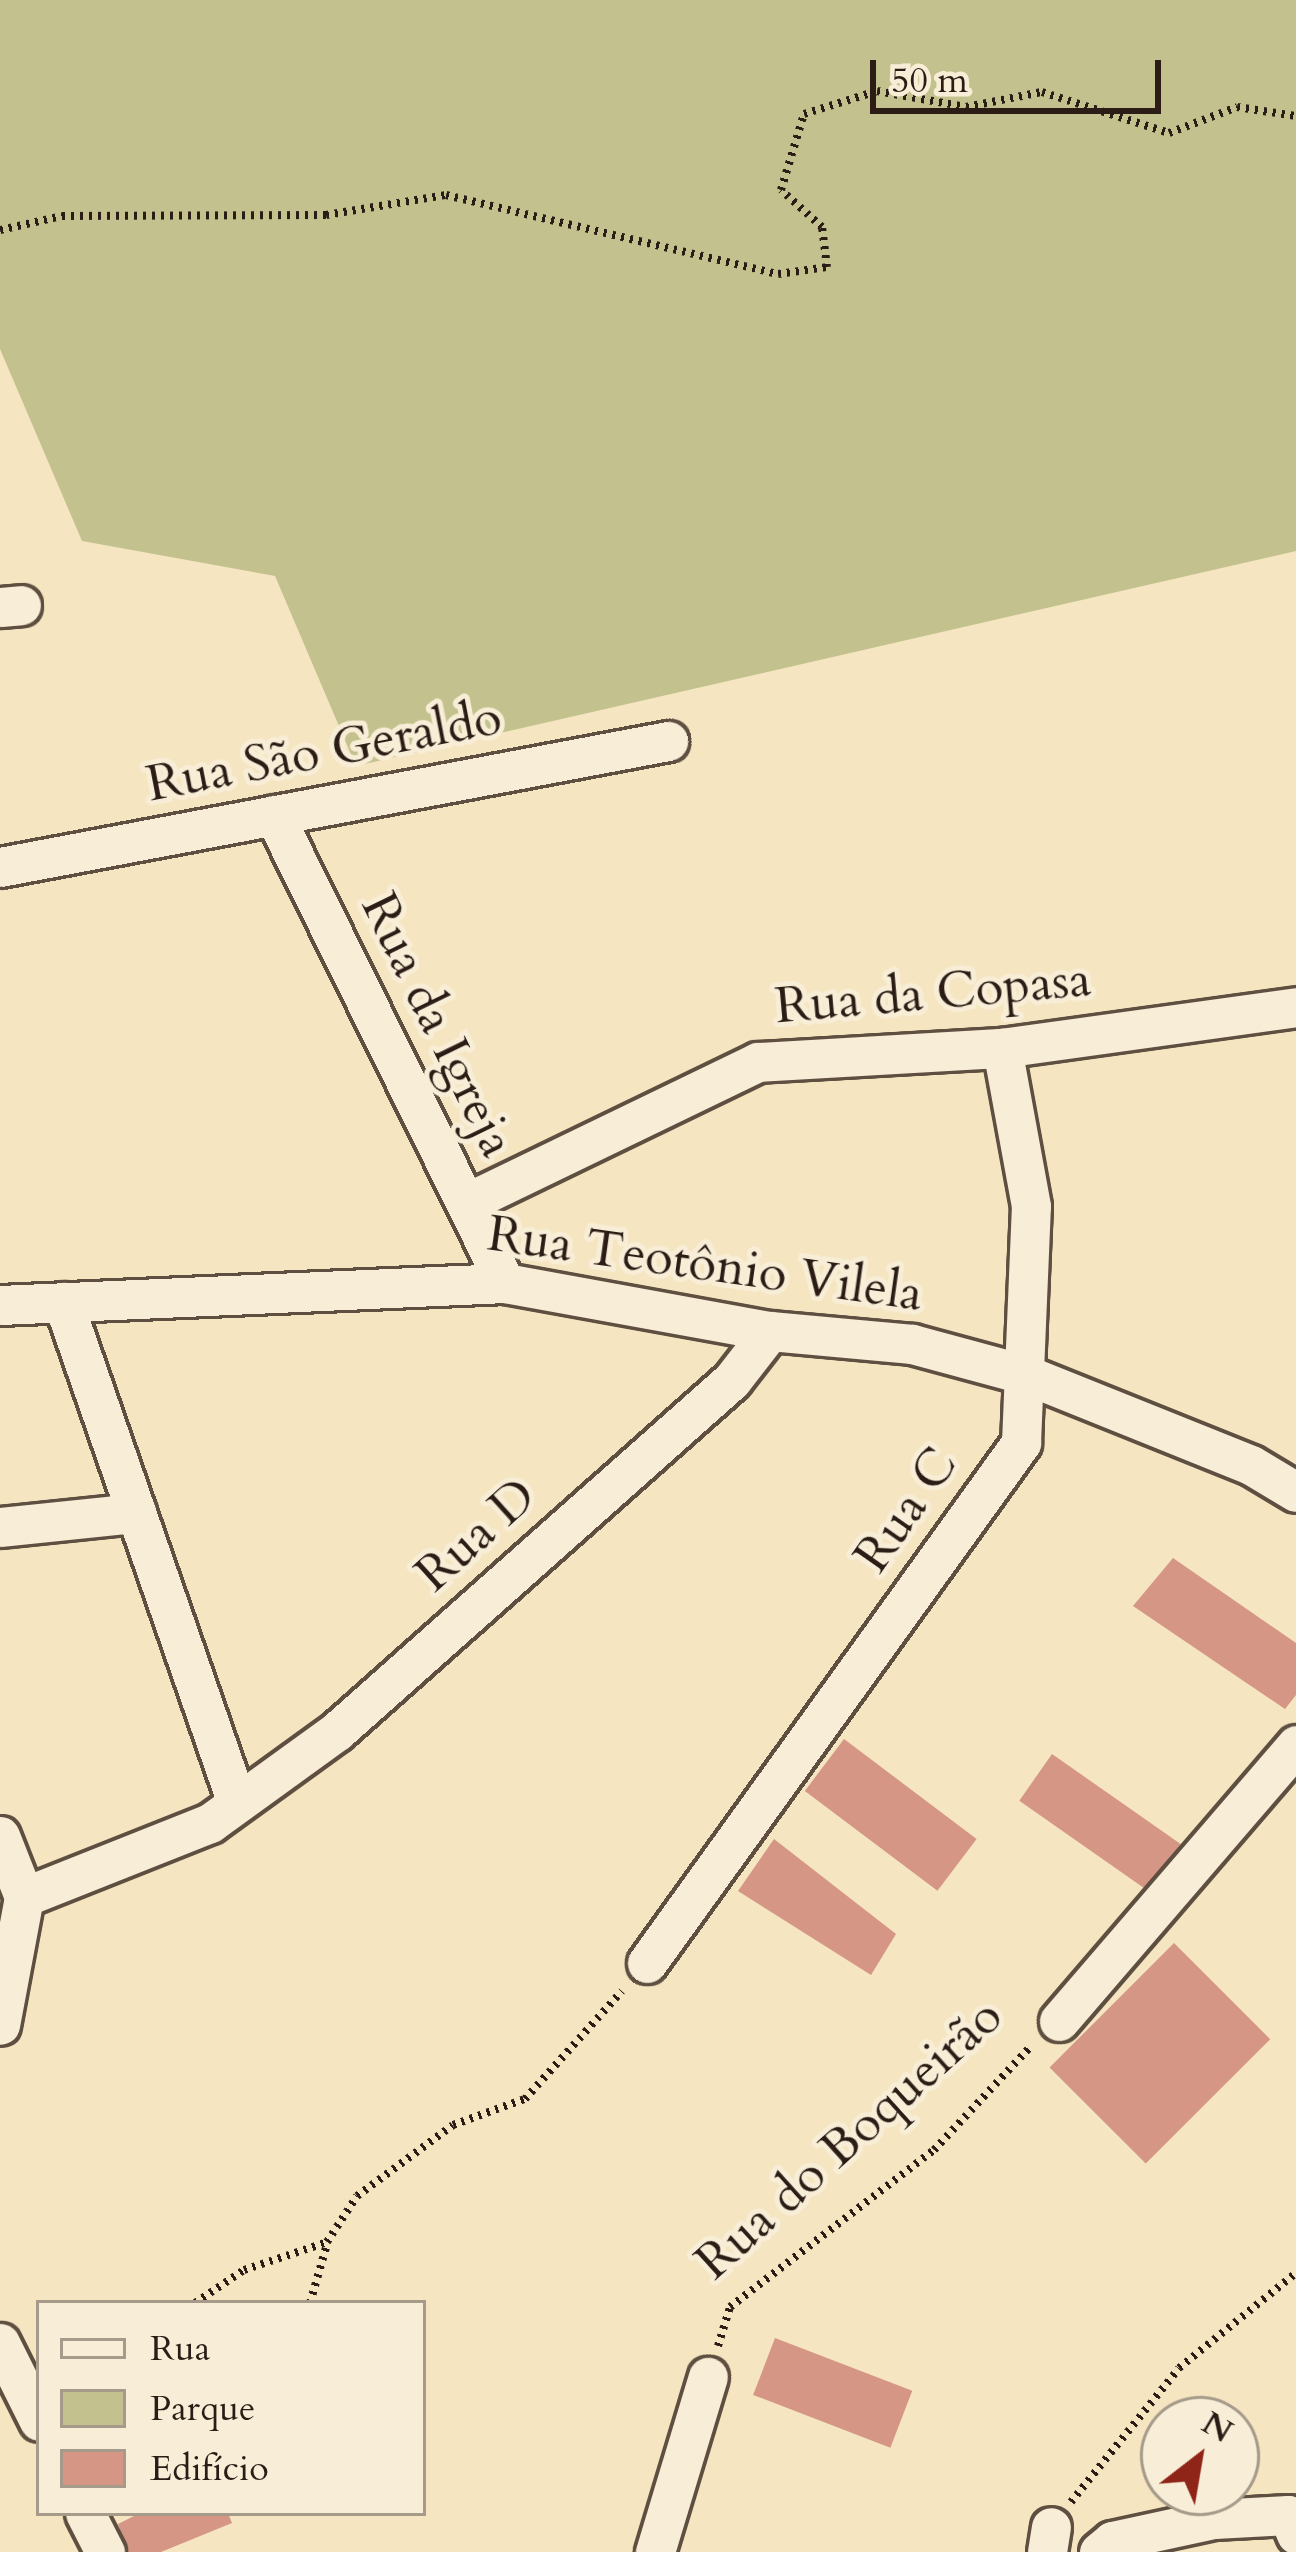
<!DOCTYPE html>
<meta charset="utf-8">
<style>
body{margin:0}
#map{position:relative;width:1296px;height:2552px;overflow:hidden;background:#f5e5c1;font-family:Cardo,serif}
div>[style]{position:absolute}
.green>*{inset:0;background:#c3c28e}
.building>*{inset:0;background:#d59686;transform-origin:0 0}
.path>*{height:8px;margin-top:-4px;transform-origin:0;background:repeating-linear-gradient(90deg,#2b1d16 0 3px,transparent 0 9px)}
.roads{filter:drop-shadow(3px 0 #5e4f41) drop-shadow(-3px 0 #5e4f41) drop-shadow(0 3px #5e4f41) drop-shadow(0 -3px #5e4f41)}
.street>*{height:39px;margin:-19.5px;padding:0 19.5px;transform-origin:19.5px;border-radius:19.5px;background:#f8eed7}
span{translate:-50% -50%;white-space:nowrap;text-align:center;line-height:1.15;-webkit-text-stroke:10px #f8eed7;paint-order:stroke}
.street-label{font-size:51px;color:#2b1d16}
.legend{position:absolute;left:36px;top:2300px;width:390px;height:216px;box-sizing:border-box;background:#f8eed7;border:3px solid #a69a8a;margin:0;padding:15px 21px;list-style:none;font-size:36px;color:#2b1d16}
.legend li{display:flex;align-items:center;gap:24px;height:60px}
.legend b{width:60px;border:3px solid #a69a8a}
.north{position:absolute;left:1140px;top:2396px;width:120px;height:120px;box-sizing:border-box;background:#f8eed7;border:3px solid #a69a8a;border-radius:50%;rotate:31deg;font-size:33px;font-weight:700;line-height:48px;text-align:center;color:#2b1d16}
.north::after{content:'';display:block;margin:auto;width:42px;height:54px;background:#8f2418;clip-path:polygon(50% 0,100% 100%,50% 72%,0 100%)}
.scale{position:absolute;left:870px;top:60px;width:291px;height:54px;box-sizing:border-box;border:6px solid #2b1d16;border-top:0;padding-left:15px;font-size:36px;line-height:42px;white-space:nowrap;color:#2b1d16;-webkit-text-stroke:9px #f8eed7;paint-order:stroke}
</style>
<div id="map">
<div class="green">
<div style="clip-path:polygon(0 0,1296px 0,1296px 551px,356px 766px,275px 576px,82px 541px,0 349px)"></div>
</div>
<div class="building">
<div style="clip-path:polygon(1173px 1558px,1296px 1643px,1296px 1695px,1285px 1709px,1133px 1606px)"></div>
<div style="left:844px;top:1739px;width:166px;height:65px;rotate:37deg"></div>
<div style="left:1052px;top:1754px;width:157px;height:57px;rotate:35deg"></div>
<div style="clip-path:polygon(774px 1839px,896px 1934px,871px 1975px,738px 1891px)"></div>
<div style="left:1174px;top:1943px;width:136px;height:176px;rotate:45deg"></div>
<div style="left:775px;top:2338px;width:147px;height:61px;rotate:21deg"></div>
<div style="clip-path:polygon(140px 2513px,228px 2513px,232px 2523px,161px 2552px,128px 2552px,118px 2524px)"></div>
</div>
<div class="path">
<div style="left:0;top:230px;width:64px;rotate:-12.7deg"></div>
<div style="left:62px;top:216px;width:264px;rotate:-0.2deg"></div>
<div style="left:326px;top:215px;width:122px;rotate:-9.5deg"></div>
<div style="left:446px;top:195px;width:341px;rotate:13.4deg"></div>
<div style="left:778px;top:274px;width:49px;rotate:-8.1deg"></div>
<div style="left:827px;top:267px;width:40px;rotate:-97.1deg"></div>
<div style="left:822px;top:227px;width:55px;rotate:-137.9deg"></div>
<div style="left:781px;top:190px;width:79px;rotate:-73.2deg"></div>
<div style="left:804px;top:114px;width:77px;rotate:-17.5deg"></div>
<div style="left:877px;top:91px;width:90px;rotate:10.2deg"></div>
<div style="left:966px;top:107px;width:77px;rotate:-11.2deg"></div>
<div style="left:1042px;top:92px;width:133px;rotate:17.9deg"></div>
<div style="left:1169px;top:133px;width:73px;rotate:-20.9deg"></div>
<div style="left:1237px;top:107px;width:60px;rotate:8.7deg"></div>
<div style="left:195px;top:2303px;width:59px;rotate:-34deg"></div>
<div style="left:244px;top:2270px;width:88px;rotate:-18.6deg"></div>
<div style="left:327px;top:2242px;width:55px;rotate:-56.9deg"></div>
<div style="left:357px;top:2196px;width:119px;rotate:-36.5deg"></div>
<div style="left:453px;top:2125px;width:77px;rotate:-19.9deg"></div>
<div style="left:525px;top:2099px;width:145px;rotate:-48.1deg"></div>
<div style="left:310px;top:2303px;width:61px;rotate:-73.9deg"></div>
<div style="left:718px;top:2346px;width:41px;rotate:-72.9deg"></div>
<div style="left:730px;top:2307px;width:257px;rotate:-37.6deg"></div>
<div style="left:934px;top:2150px;width:142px;rotate:-47deg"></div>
<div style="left:1071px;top:2502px;width:172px;rotate:-51.1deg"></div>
<div style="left:1179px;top:2368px;width:151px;rotate:-39.1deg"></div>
</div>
<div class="roads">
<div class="street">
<div style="left:0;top:607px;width:21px;rotate:-5deg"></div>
<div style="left:274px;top:815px;width:522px;rotate:63.73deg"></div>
<div style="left:0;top:867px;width:680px;rotate:-10.68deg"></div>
<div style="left:466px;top:1203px;width:324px;rotate:-25.8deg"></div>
<div style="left:758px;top:1062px;width:244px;rotate:-3.3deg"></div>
<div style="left:1002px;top:1048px;width:297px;rotate:-7.9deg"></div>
<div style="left:63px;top:1302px;width:530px;rotate:70.85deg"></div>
<div style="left:0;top:1305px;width:505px;rotate:-2.49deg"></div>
<div style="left:505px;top:1283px;width:269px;rotate:10.3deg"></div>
<div style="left:770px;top:1331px;width:143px;rotate:5.2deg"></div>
<div style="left:912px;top:1344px;width:119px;rotate:15.1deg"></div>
<div style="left:1027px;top:1375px;width:241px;rotate:21.9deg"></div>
<div style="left:1251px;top:1465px;width:52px;rotate:31deg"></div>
<div style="left:0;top:1527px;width:137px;rotate:-5.9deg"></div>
<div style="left:0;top:1836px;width:66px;rotate:68.5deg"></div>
<div style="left:24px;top:1897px;width:130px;rotate:100.6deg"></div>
<div style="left:24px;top:1897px;width:200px;rotate:-21.7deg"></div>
<div style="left:210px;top:1823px;width:157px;rotate:-35.9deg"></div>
<div style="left:337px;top:1731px;width:528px;rotate:-41.62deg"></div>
<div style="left:732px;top:1380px;width:62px;rotate:-52.2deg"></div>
<div style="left:647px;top:1963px;width:641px;rotate:-54.28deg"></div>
<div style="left:1021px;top:1443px;width:237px;rotate:-87.6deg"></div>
<div style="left:1031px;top:1206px;width:161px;rotate:-100.4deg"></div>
<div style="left:1059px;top:2021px;width:364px;rotate:-49.3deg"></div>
<div style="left:0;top:2343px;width:87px;rotate:63.4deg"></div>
<div style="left:85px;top:2513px;width:44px;rotate:62.9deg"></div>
<div style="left:655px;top:2552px;width:183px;rotate:-73.2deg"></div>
<div style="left:1047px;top:2552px;width:25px;rotate:-81deg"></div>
<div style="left:1099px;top:2552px;width:17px;rotate:-40deg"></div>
<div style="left:1112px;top:2541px;width:104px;rotate:-12.2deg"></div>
<div style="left:1214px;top:2519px;width:74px;rotate:-3.1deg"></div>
<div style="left:1288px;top:2515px;width:21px;rotate:67deg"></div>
</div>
</div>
<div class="street-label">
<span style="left:324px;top:751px;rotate:-11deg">Rua São Geraldo</span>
<span style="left:933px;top:993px;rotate:-5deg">Rua da Copasa</span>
<span style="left:438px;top:1025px;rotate:64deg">Rua da Igreja</span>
<span style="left:705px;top:1264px;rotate:8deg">Rua Teotônio Vilela</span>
<span style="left:906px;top:1510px;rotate:-55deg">Rua C</span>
<span style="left:476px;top:1535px;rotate:-42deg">Rua D</span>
<span style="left:849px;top:2139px;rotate:-42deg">Rua do Boqueirão</span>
</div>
<ul class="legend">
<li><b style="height:15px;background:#f8eed7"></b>Rua</li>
<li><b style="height:33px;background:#c3c28e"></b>Parque</li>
<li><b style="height:33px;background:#d59686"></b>Edifício</li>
</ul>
<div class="north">N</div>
<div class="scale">50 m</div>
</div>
